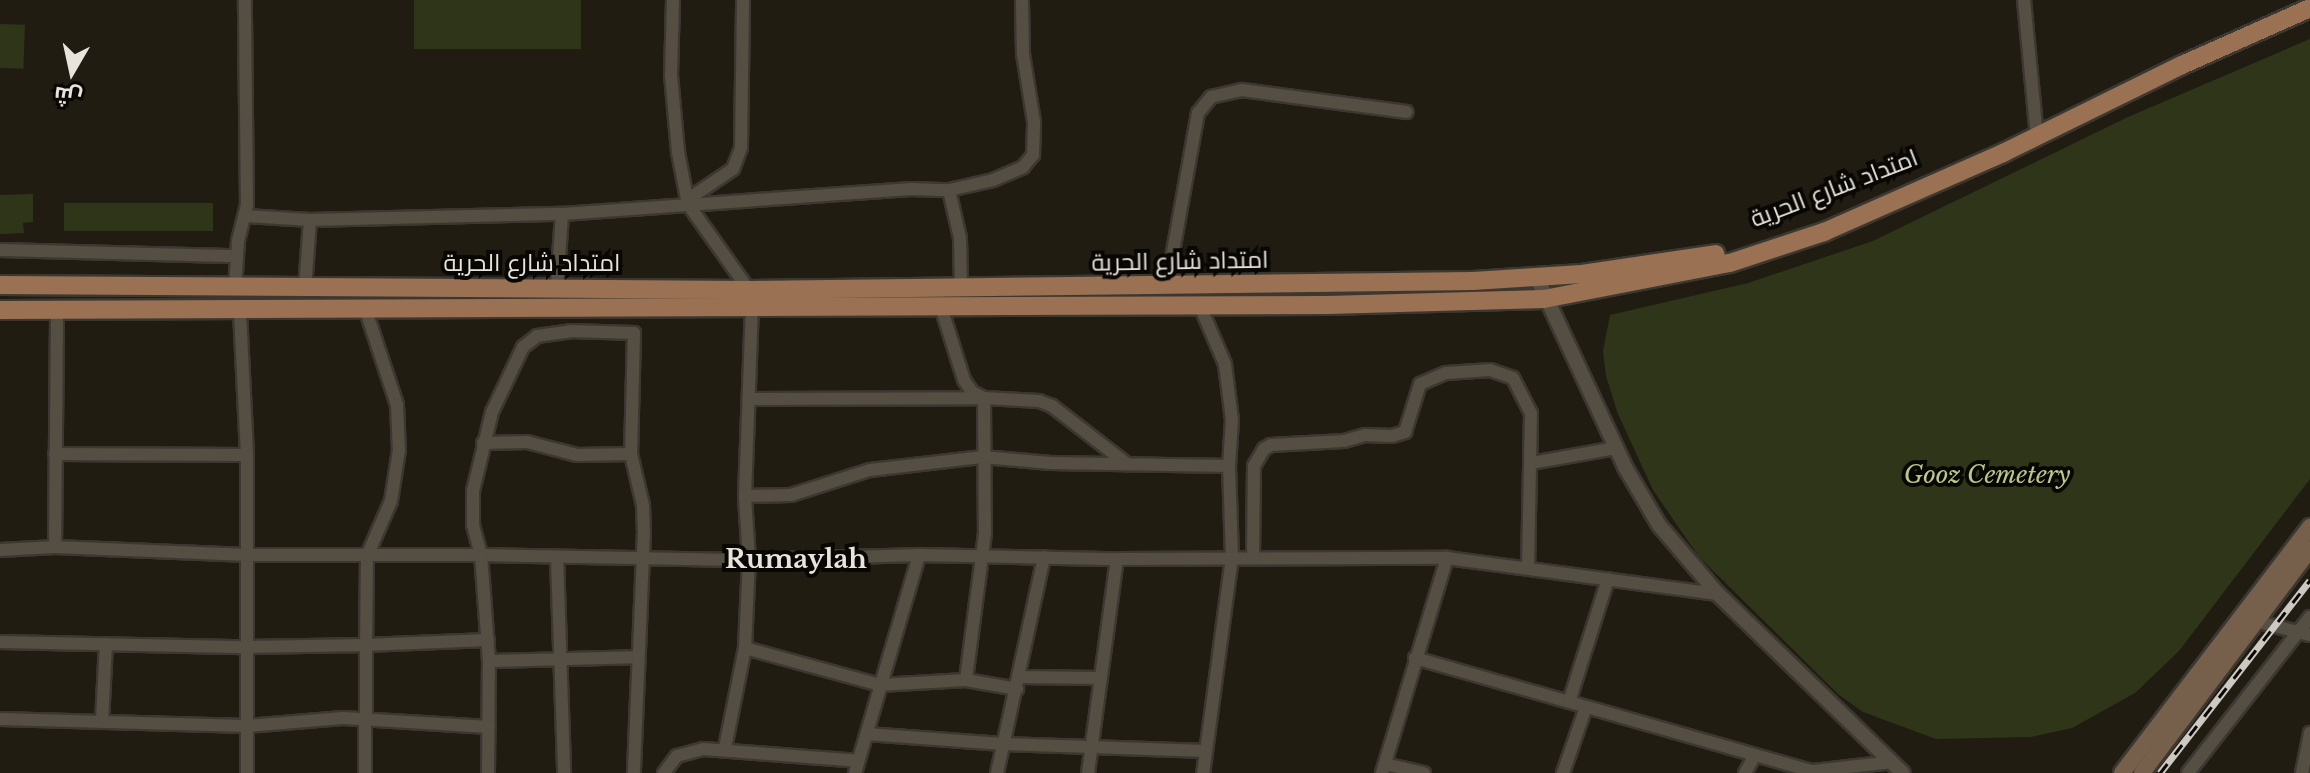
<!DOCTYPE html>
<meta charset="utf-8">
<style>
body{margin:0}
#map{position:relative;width:2310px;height:773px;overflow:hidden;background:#211c12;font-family:"Libre Baskerville",Cairo,serif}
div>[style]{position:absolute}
.green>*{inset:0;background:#2f3518;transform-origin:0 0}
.roads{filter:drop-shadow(2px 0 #3c3831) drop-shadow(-2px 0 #3c3831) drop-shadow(0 2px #3c3831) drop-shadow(0 -2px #3c3831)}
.minor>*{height:12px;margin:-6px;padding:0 6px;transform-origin:6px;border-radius:6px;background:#544e43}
.tertiary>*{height:14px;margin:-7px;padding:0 7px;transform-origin:7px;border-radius:7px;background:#544e43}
.secondary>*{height:16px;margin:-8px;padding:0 8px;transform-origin:8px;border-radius:8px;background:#77604b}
.primary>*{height:18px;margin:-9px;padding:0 9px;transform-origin:9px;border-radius:9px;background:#9a7253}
.rail>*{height:7px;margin-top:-3.5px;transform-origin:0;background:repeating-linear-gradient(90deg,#090704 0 12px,#cdc8c1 0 24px);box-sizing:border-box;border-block:2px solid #cdc8c1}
span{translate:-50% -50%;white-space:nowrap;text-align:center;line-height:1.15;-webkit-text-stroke:8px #090704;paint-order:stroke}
.street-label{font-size:24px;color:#e8e4dd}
.park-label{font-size:24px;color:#bbc88d;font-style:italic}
.neighbourhood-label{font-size:26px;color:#e8e4dd;font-weight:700}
.north{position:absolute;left:32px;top:32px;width:80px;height:80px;-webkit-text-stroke:6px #090704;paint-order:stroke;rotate:189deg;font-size:22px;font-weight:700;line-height:32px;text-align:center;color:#e8e4dd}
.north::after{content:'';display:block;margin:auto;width:28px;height:36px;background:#e8e4dd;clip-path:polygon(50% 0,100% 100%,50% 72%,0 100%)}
</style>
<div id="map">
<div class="green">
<div style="left:414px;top:0;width:167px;height:49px"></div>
<div style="left:0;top:24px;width:25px;height:44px;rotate:2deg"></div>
<div style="clip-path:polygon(2310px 39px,2310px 479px,2179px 651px,2135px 693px,2072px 728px,2031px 737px,1936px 739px,1863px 712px,1839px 695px,1699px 557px,1653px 490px,1618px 414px,1606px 376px,1603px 351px,1610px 315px,1748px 283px,1873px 241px,2128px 117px)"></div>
<div style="clip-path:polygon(33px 194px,33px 222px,23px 223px,24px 233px,0 234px,0 195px)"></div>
<div style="left:64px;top:203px;width:149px;height:28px"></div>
</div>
<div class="roads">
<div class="minor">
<div style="left:673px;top:0;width:75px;rotate:91.5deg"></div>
<div style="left:671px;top:75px;width:77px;rotate:84.8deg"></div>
<div style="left:678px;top:152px;width:53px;rotate:79.1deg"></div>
<div style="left:688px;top:204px;width:105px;rotate:54.7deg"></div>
<div style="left:2024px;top:0;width:127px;rotate:84.6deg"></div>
<div style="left:949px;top:190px;width:49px;rotate:77.1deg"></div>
<div style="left:960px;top:238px;width:49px;rotate:88.8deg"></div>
<div style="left:687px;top:200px;width:55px;rotate:-34deg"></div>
<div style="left:733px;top:169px;width:22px;rotate:-69deg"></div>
<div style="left:741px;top:148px;width:148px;rotate:-89.2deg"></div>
<div style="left:246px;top:216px;width:64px;rotate:3.6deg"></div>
<div style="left:310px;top:220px;width:252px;rotate:-1.4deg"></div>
<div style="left:562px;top:214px;width:350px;rotate:-4.1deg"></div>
<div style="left:911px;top:189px;width:38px;rotate:2deg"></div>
<div style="left:949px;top:190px;width:45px;rotate:-12.8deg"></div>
<div style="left:993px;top:180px;width:33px;rotate:-23deg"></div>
<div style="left:1023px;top:167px;width:16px;rotate:-50deg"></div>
<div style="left:1033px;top:155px;width:33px;rotate:-88deg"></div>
<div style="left:1034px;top:122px;width:69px;rotate:-99.2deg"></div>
<div style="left:1023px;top:54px;width:54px;rotate:-91.1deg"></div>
<div style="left:0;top:250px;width:237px;rotate:1.5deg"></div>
<div style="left:1167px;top:285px;width:175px;rotate:-79.8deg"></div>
<div style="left:1198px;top:113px;width:21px;rotate:-51deg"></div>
<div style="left:1211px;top:97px;width:32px;rotate:-13deg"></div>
<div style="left:1242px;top:90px;width:166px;rotate:7.6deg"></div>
<div style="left:557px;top:286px;width:72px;rotate:-86deg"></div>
<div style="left:235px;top:288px;width:47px;rotate:-86.3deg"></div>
<div style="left:238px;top:241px;width:36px;rotate:-76deg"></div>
<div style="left:247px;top:206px;width:206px;rotate:-90.6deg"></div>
<div style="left:305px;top:288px;width:68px;rotate:-85.8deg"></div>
<div style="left:1200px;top:306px;width:63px;rotate:66.7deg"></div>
<div style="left:1225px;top:364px;width:56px;rotate:82.9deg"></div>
<div style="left:1232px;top:420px;width:46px;rotate:93.7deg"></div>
<div style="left:1229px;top:466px;width:91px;rotate:88.1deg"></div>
<div style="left:1232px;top:557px;width:218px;rotate:97.6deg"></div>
<div style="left:941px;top:307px;width:77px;rotate:72.5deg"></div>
<div style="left:964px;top:380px;width:14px;rotate:56deg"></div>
<div style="left:972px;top:392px;width:13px;rotate:27deg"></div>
<div style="left:984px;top:398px;width:135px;rotate:89.6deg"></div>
<div style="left:985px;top:533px;width:148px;rotate:97.4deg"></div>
<div style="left:366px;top:311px;width:99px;rotate:71.7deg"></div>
<div style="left:397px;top:405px;width:45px;rotate:87.5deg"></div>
<div style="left:399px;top:450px;width:52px;rotate:98.9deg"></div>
<div style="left:391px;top:501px;width:60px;rotate:113.6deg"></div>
<div style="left:367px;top:556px;width:89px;rotate:90.6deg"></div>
<div style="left:366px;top:645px;width:122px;rotate:-2.3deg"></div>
<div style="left:240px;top:312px;width:143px;rotate:87.2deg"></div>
<div style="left:247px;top:455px;width:318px;rotate:90deg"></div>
<div style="left:751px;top:399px;width:233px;rotate:-0.2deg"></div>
<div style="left:984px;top:398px;width:55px;rotate:3.1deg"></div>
<div style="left:1039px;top:401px;width:14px;rotate:21deg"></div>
<div style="left:1052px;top:406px;width:95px;rotate:37.7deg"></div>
<div style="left:483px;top:443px;width:44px;rotate:-1.3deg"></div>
<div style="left:527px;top:442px;width:52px;rotate:14.6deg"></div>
<div style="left:577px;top:455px;width:54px;rotate:-1.1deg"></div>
<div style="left:55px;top:454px;width:192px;rotate:0.3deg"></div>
<div style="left:1531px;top:463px;width:86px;rotate:-10deg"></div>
<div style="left:745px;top:496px;width:46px;rotate:-1.2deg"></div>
<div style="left:791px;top:495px;width:83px;rotate:-17.6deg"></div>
<div style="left:870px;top:470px;width:114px;rotate:-6.6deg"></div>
<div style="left:983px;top:457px;width:68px;rotate:5deg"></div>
<div style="left:1051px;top:463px;width:178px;rotate:1deg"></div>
<div style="left:55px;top:547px;width:237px;rotate:-89.5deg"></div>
<div style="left:0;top:550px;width:55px;rotate:-3.1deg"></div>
<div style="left:55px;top:547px;width:193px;rotate:2.4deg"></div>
<div style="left:248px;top:555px;width:233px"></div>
<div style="left:481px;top:555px;width:268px;rotate:1.1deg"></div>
<div style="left:749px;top:560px;width:170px;rotate:-1.7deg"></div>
<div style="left:919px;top:555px;width:198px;rotate:1.2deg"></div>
<div style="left:1117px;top:559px;width:330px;rotate:-0.2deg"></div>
<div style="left:1447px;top:558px;width:273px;rotate:7.6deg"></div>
<div style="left:557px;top:557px;width:216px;rotate:88.1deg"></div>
<div style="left:1253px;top:558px;width:92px;rotate:-89.4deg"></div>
<div style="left:1254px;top:466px;width:20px;rotate:-60deg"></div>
<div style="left:1264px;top:449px;width:8px;rotate:-30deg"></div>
<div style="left:1271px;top:445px;width:73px;rotate:-3.1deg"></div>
<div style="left:1344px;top:441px;width:22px;rotate:-16deg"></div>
<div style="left:1365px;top:435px;width:27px;rotate:2deg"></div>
<div style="left:1392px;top:436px;width:14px;rotate:-17deg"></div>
<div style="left:1405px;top:432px;width:50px;rotate:-72.6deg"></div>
<div style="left:1420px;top:384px;width:28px;rotate:-23deg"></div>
<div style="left:1446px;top:373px;width:44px;rotate:-3.9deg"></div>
<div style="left:1490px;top:370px;width:24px;rotate:19deg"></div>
<div style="left:1513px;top:378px;width:39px;rotate:63deg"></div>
<div style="left:1531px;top:413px;width:155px;rotate:91.1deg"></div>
<div style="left:2255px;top:621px;width:57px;rotate:14.3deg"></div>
<div style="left:0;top:642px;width:245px;rotate:1.2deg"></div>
<div style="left:245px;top:647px;width:121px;rotate:-0.9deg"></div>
<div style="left:366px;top:645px;width:128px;rotate:90.4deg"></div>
<div style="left:745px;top:648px;width:140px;rotate:15.3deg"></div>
<div style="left:880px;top:685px;width:86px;rotate:-3.3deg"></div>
<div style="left:966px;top:680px;width:52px;rotate:10deg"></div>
<div style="left:1415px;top:658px;width:414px;rotate:15.9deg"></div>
<div style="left:1813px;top:771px;width:80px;rotate:-6.5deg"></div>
<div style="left:489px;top:661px;width:149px;rotate:-1.5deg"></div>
<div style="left:1020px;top:677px;width:81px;rotate:0.7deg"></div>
<div style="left:1569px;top:702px;width:129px;rotate:-72.4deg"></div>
<div style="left:0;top:719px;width:247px;rotate:1.6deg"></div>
<div style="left:247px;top:726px;width:96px;rotate:-4.8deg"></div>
<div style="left:343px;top:718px;width:146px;rotate:3.5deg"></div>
<div style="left:102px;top:722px;width:78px;rotate:-87.1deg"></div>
<div style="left:867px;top:734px;width:136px;rotate:4.2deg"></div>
<div style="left:1003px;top:744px;width:203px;rotate:2deg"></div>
<div style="left:725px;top:748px;width:102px;rotate:-78.7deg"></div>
<div style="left:745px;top:648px;width:88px;rotate:-87.4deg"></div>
<div style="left:749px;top:560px;width:64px;rotate:-93.6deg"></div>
<div style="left:745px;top:496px;width:188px;rotate:-87.9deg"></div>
<div style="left:1385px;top:764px;width:40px;rotate:13deg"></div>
<div style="left:488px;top:773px;width:112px;rotate:-89.5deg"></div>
<div style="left:489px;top:661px;width:106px;rotate:-94.3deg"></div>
<div style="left:481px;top:555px;width:31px;rotate:-105deg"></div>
<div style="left:473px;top:525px;width:34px;rotate:-90deg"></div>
<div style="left:473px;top:491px;width:81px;rotate:-76.5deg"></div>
<div style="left:492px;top:412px;width:72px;rotate:-64.5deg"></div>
<div style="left:523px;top:347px;width:18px;rotate:-38deg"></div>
<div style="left:537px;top:336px;width:34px;rotate:-8deg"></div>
<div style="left:571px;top:331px;width:63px;rotate:1.8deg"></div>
<div style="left:634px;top:333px;width:121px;rotate:91.4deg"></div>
<div style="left:631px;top:454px;width:52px;rotate:76.8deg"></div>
<div style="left:643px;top:505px;width:26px;rotate:88deg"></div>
<div style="left:644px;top:531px;width:242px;rotate:92.4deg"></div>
<div style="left:664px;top:773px;width:21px;rotate:-53deg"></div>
<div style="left:677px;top:756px;width:27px;rotate:-15deg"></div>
<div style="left:703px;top:749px;width:155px;rotate:4.4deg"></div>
<div style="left:855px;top:773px;width:227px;rotate:-73.6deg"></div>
<div style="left:997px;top:773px;width:221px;rotate:-77.7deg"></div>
<div style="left:1088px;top:773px;width:216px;rotate:-82.3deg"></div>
<div style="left:1382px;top:773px;width:225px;rotate:-73.2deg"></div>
<div style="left:1563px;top:773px;width:70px;rotate:-70.8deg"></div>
<div style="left:1745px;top:773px;width:18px;rotate:-61deg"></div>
<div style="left:2188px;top:773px;width:198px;rotate:-52deg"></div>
<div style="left:2302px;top:773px;width:41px;rotate:-78.7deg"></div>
</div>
<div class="tertiary">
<div style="left:1537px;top:278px;width:208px;rotate:65deg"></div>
<div style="left:1625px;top:467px;width:67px;rotate:59.6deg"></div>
<div style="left:1659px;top:525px;width:91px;rotate:49.5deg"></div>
<div style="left:1718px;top:594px;width:257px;rotate:44.1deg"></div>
</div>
<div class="secondary">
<div style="left:2122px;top:773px;width:310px;rotate:-52.6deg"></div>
<div style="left:2142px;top:773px;width:280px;rotate:-53.1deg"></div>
</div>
<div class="primary">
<div style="left:0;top:285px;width:749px;rotate:0.38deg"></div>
<div style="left:749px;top:290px;width:724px;rotate:-0.71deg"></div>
<div style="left:1473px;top:281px;width:109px;rotate:-3.7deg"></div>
<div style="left:1582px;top:274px;width:135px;rotate:-8.5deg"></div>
<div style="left:0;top:310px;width:1327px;rotate:-0.22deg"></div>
<div style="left:1327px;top:305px;width:217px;rotate:-1.6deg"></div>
<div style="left:1544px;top:299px;width:189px;rotate:-11deg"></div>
<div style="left:1730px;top:263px;width:99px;rotate:-18.3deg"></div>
<div style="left:1824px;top:232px;width:196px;rotate:-23.8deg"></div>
<div style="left:2003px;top:153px;width:199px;rotate:-26.2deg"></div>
<div style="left:2182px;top:65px;width:140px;rotate:-24deg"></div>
</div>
</div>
<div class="rail">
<div style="left:2160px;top:773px;width:244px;rotate:-52.1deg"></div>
</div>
<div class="street-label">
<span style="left:1834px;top:188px;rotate:-21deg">امتداد شارع الحرية</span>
<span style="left:1180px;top:261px;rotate:-1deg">امتداد شارع الحرية</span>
<span style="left:532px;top:263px">امتداد شارع الحرية</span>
</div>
<div class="park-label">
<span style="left:1987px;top:475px">Gooz Cemetery</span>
</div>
<div class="neighbourhood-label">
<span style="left:796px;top:560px">Rumaylah</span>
</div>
<div class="north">ش</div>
</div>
